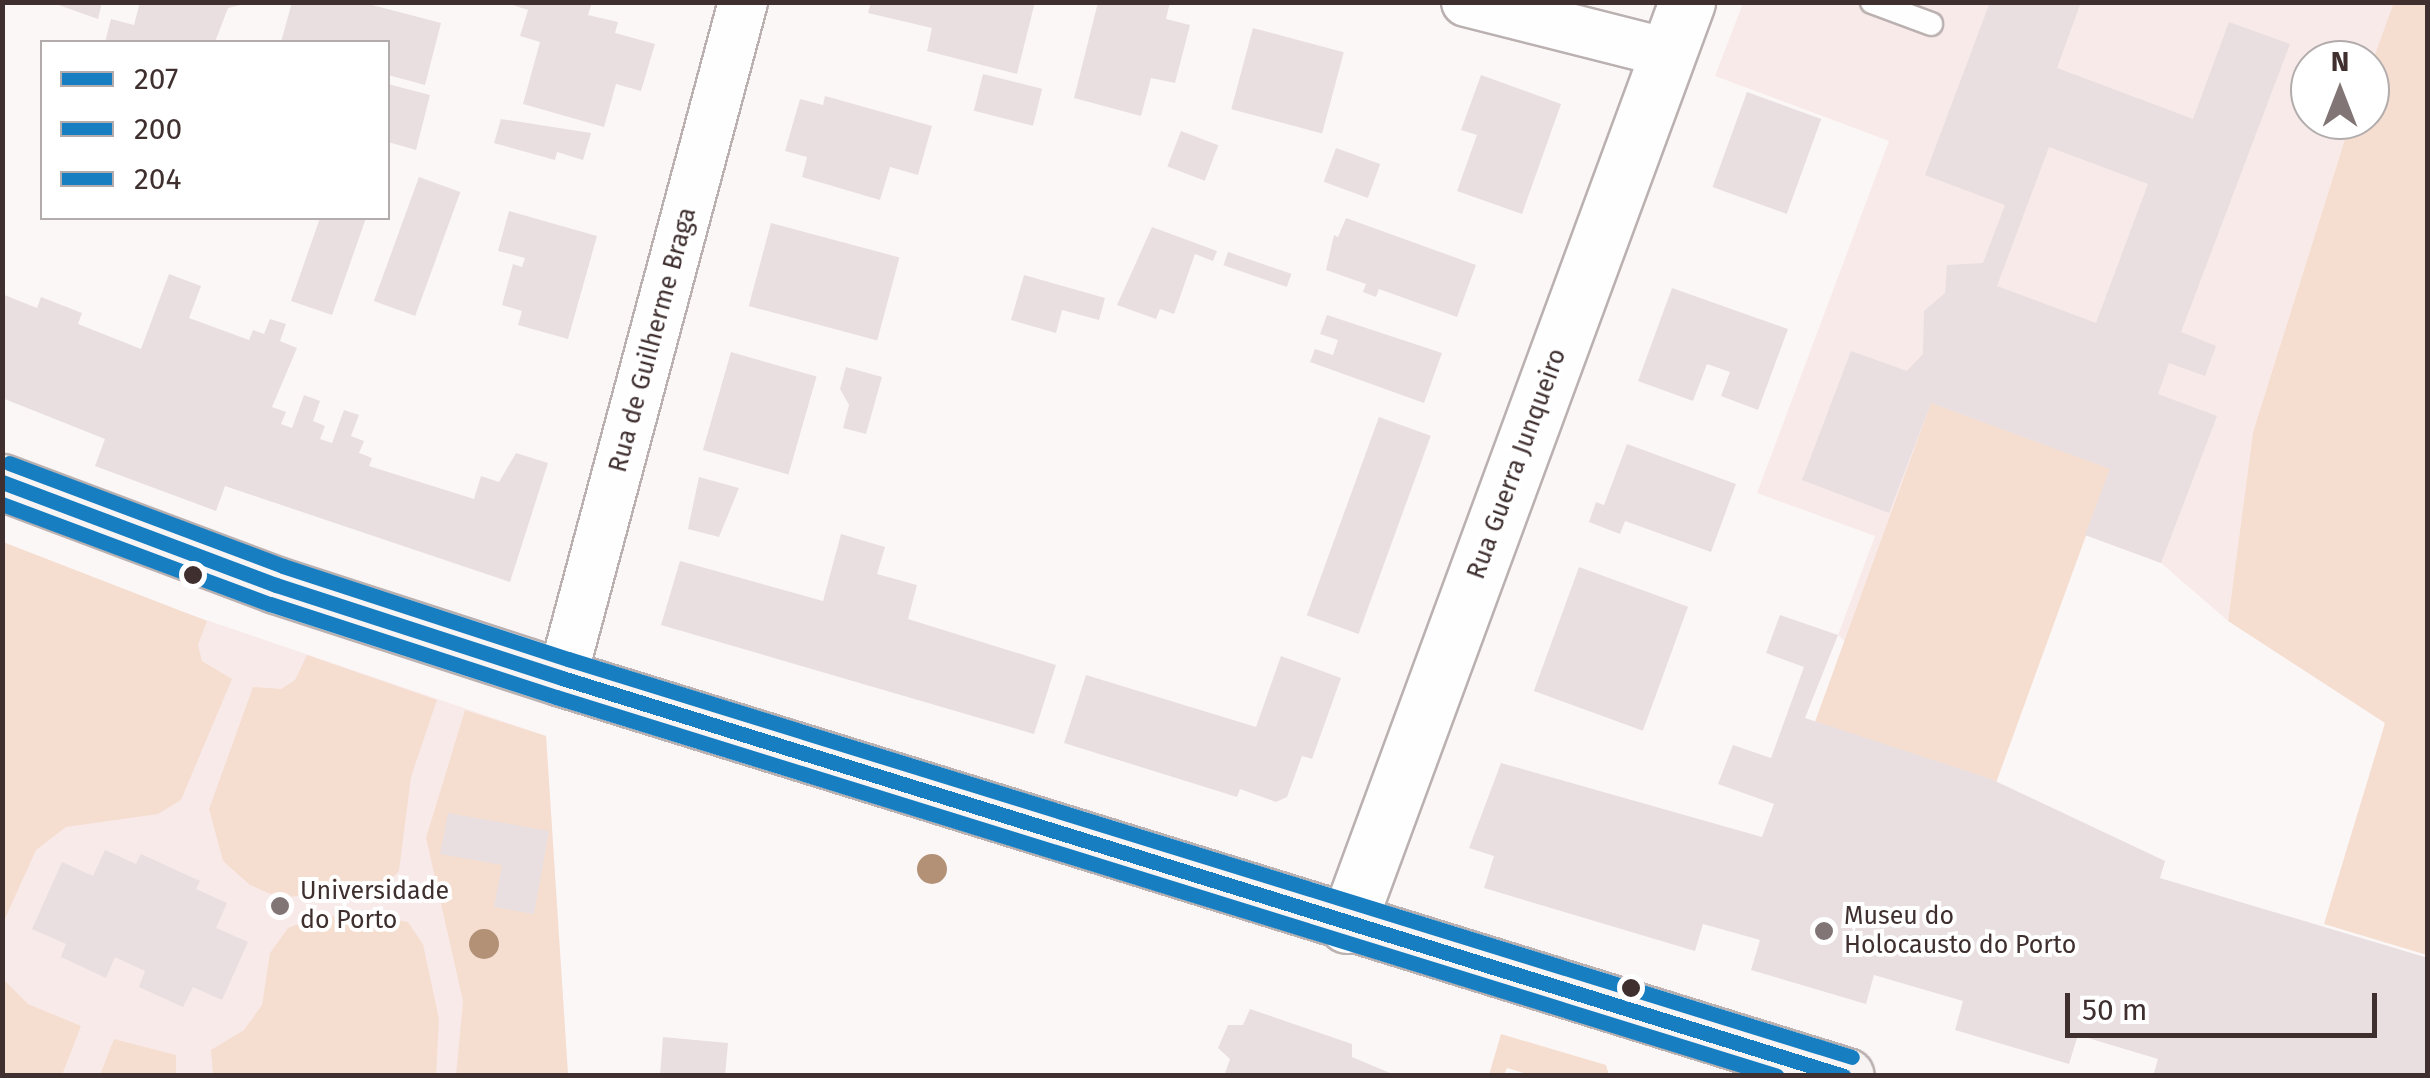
<!DOCTYPE html>
<style>
body{margin:0}
#map{position:relative;width:2430px;height:1078px;overflow:hidden;background:#fcf7f7;font-family:"Fira Sans",sans-serif}
div>[style]{position:absolute}
.built>*{inset:0;background:#f9eaea}
.green>*{inset:0;background:#f5ded0;transform-origin:0 0}
.building>*{inset:0;background:#e9dfe0;transform-origin:0 0}
.roads{filter:drop-shadow(2px 0 #bab1b0) drop-shadow(-2px 0 #bab1b0) drop-shadow(0 2px #bab1b0) drop-shadow(0 -2px #bab1b0)}
.service>*{height:22px;margin:-11px;padding:0 11px;transform-origin:11px;border-radius:11px;background:#fffefe}
.minor>*{height:48px;margin:-24px;padding:0 24px;transform-origin:24px;border-radius:24px;background:#fffefe}
.tertiary>*{height:55px;margin:-27.5px;padding:0 27.5px;transform-origin:27.5px;border-radius:27.5px;background:#fffefe}
.secondary>*{height:55px;margin:-27.5px;padding:0 27.5px;transform-origin:27.5px;border-radius:27.5px;background:#f9f4f4}
.bus-1>*{height:15px;margin:-7.5px;padding:0 7.5px;transform-origin:7.5px;border-radius:7.5px;background:#187ec2}
.bus-2>*{height:15px;margin:-7.5px;padding:0 7.5px;transform-origin:7.5px;border-radius:7.5px;background:#187ec2}
.bus-3>*{height:15px;margin:-7.5px;padding:0 7.5px;transform-origin:7.5px;border-radius:7.5px;background:#187ec2}
.trees>*{width:30px;height:30px;margin:-15px;border-radius:50%;background:#b29176}
.dots>*{width:28px;height:28px;translate:-50% -50%;box-sizing:border-box;border:5px solid #fff;border-radius:50%}
span{translate:-50% -50%;white-space:nowrap;text-align:center;line-height:1.15;-webkit-text-stroke:8px #fff;paint-order:stroke}
.street-label{font-size:25px;color:#3f2f2f}
.poi-label{font-size:25px;color:#3f2f2f}
.left{translate:0 -50%;text-align:left}
.frame{position:absolute;inset:0;border:5px solid #3f2f2f;pointer-events:none}
.legend{position:absolute;left:40px;top:40px;width:350px;height:180px;box-sizing:border-box;background:#fff;border:2px solid #b2acac;margin:0;padding:12px 18px;list-style:none;font-size:30px;color:#3f2f2f}
.legend li{display:flex;align-items:center;gap:20px;height:50px}
.legend b{width:50px;border:2px solid #b2acac}
.north{position:absolute;left:2290px;top:40px;width:100px;height:100px;box-sizing:border-box;background:#fff;border:2px solid #b2acac;border-radius:50%;rotate:0deg;font-size:28px;font-weight:700;line-height:40px;text-align:center;color:#3f2f2f}
.north::after{content:'';display:block;margin:auto;width:35px;height:45px;background:#817575;clip-path:polygon(50% 0,100% 100%,50% 72%,0 100%)}
.scale{position:absolute;left:2065px;top:993px;width:312px;height:45px;box-sizing:border-box;border:5px solid #3f2f2f;border-top:0;padding-left:12px;font-size:30px;line-height:35px;white-space:nowrap;color:#3f2f2f;-webkit-text-stroke:8px #fff;paint-order:stroke}
</style>
<div id="map">
<div class="built">
<div style="clip-path:polygon(1743px 3px,2394px 3px,2370px 68px,2370px 60px,2310px 60px,2310px 120px,2351px 120px,2253px 432px,2228px 621px,2161px 563px,2085px 535px,1991px 779px,1838px 635px,1875px 536px,1757px 493px,1889px 141px,1715px 76px)"></div>
<div style="clip-path:polygon(2px 543px,180px 611px,546px 736px,568px 1075px,3px 1075px)"></div>
</div>
<div class="green">
<div style="clip-path:polygon(2394px 2px,2428px 3px,2427px 955px,2324px 924px,2385px 723px,2228px 621px,2253px 432px,2351px 120px,2370px 120px,2370px 68px)"></div>
<div style="left:1931px;top:403px;width:191px;height:339px;rotate:20deg"></div>
<div style="clip-path:polygon(3px 542px,207px 621px,198px 645px,202px 661px,232px 679px,181px 800px,158px 814px,66px 827px,36px 850px,3px 923px)"></div>
<div style="clip-path:polygon(307px 655px,437px 700px,411px 777px,399px 871px,384px 886px,280px 898px,250px 885px,223px 861px,209px 809px,253px 687px,281px 689px,295px 680px)"></div>
<div style="clip-path:polygon(465px 710px,546px 736px,568px 1075px,456px 1075px,463px 1001px,426px 838px)"></div>
<div style="clip-path:polygon(364px 914px,408px 922px,423px 944px,439px 1019px,436px 1075px,213px 1075px,211px 1050px,244px 1030px,262px 1005px,270px 953px,288px 928px,316px 917px)"></div>
<div style="clip-path:polygon(3px 979px,28px 1004px,81px 1026px,62px 1075px,3px 1075px)"></div>
<div style="clip-path:polygon(1501px 1034px,1606px 1065px,1609px 1075px,1530px 1075px,1507px 1068px,1504px 1075px,1489px 1075px)"></div>
<div style="clip-path:polygon(114px 1039px,176px 1055px,176px 1075px,100px 1075px)"></div>
</div>
<div class="building">
<div style="clip-path:polygon(50px 2px,102px 2px,98px 19px)"></div>
<div style="clip-path:polygon(140px 2px,253px 2px,228px 8px,215px 42px,105px 42px,111px 19px,134px 25px)"></div>
<div style="clip-path:polygon(292px 2px,361px 2px,441px 23px,425px 85px,388px 75px,388px 42px,281px 42px)"></div>
<div style="clip-path:polygon(503px 2px,592px 2px,588px 15px,618px 22px,615px 33px,655px 44px,641px 91px,616px 84px,604px 127px,523px 104px,540px 42px,520px 36px,528px 10px)"></div>
<div style="clip-path:polygon(871px 2px,1035px 2px,1017px 74px,927px 51px,932px 28px,868px 13px)"></div>
<div style="clip-path:polygon(1098px 2px,1170px 2px,1166px 19px,1190px 25px,1175px 83px,1151px 78px,1141px 116px,1074px 98px)"></div>
<div style="clip-path:polygon(evenodd,1990px 2px,2081px 2px,2057px 68px,2193px 119px,2229px 22px,2290px 44px,2181px 332px,2216px 346px,2205px 376px,2169px 363px,2158px 394px,2217px 416px,2161px 563px,2085px 535px,2110px 469px,1931px 403px,1889px 513px,1802px 480px,1851px 351px,1907px 371px,1923px 354px,1924px 311px,1945px 293px,1947px 265px,1983px 263px,2005px 205px,1925px 175px,1990px 2px,2049px 147px,2148px 184px,2096px 323px,1997px 286px,2049px 147px)"></div>
<div style="left:1253px;top:28px;width:94px;height:84px;rotate:15deg"></div>
<div style="left:983px;top:74px;width:61px;height:38px;rotate:14deg"></div>
<div style="clip-path:polygon(1481px 75px,1561px 104px,1522px 214px,1457px 191px,1477px 135px,1461px 130px)"></div>
<div style="clip-path:polygon(388px 84px,430px 95px,416px 150px,388px 142px)"></div>
<div style="left:1747px;top:92px;width:79px;height:101px;rotate:20deg"></div>
<div style="clip-path:polygon(825px 96px,932px 126px,918px 175px,890px 167px,880px 200px,802px 177px,807px 157px,785px 151px,800px 99px,823px 105px)"></div>
<div style="clip-path:polygon(501px 119px,591px 133px,583px 160px,557px 152px,555px 160px,494px 143px)"></div>
<div style="left:1181px;top:131px;width:40px;height:38px;rotate:21deg"></div>
<div style="left:1336px;top:148px;width:47px;height:36px;rotate:20deg"></div>
<div style="left:419px;top:177px;width:44px;height:132px;rotate:20deg"></div>
<div style="clip-path:polygon(509px 211px,597px 236px,568px 339px,518px 325px,522px 311px,502px 305px,513px 264px,522px 267px,525px 258px,498px 251px)"></div>
<div style="clip-path:polygon(320px 218px,366px 218px,332px 315px,291px 301px)"></div>
<div style="clip-path:polygon(1346px 218px,1476px 265px,1457px 317px,1379px 289px,1376px 297px,1363px 292px,1366px 284px,1326px 270px,1334px 235px,1338px 237px)"></div>
<div style="left:771px;top:223px;width:133px;height:86px;rotate:15deg"></div>
<div style="clip-path:polygon(1152px 227px,1217px 251px,1213px 261px,1195px 254px,1174px 314px,1160px 309px,1156px 319px,1117px 305px)"></div>
<div style="left:1228px;top:252px;width:67px;height:14px;rotate:19deg"></div>
<div style="clip-path:polygon(169px 274px,201px 286px,189px 318px,249px 340px,253px 330px,264px 334px,270px 319px,286px 324px,280px 341px,297px 348px,272px 407px,286px 412px,281px 424px,292px 428px,304px 395px,320px 401px,313px 421px,325px 426px,320px 439px,332px 443px,344px 410px,359px 415px,351px 436px,364px 441px,359px 453px,372px 458px,369px 466px,474px 499px,481px 476px,499px 482px,516px 453px,548px 463px,510px 582px,225px 486px,216px 511px,95px 466px,105px 439px,2px 398px,2px 294px,37px 308px,41px 297px,82px 313px,78px 324px,141px 349px)"></div>
<div style="clip-path:polygon(1024px 275px,1105px 298px,1099px 320px,1062px 310px,1056px 333px,1011px 320px)"></div>
<div style="clip-path:polygon(1672px 288px,1788px 329px,1758px 410px,1721px 396px,1730px 372px,1707px 364px,1693px 401px,1638px 381px)"></div>
<div style="clip-path:polygon(1327px 315px,1442px 353px,1424px 403px,1310px 362px,1315px 349px,1333px 355px,1338px 340px,1320px 334px)"></div>
<div style="left:731px;top:352px;width:89px;height:102px;rotate:16deg"></div>
<div style="clip-path:polygon(846px 367px,882px 377px,866px 434px,843px 428px,849px 405px,840px 389px)"></div>
<div style="left:1379px;top:417px;width:55px;height:211px;rotate:20deg"></div>
<div style="clip-path:polygon(1627px 444px,1736px 484px,1711px 552px,1625px 521px,1620px 534px,1589px 522px,1596px 502px,1604px 505px)"></div>
<div style="clip-path:polygon(699px 477px,739px 488px,719px 537px,688px 529px)"></div>
<div style="clip-path:polygon(841px 534px,885px 547px,877px 574px,917px 585px,908px 619px,1056px 665px,1034px 734px,661px 625px,680px 561px,823px 601px)"></div>
<div style="left:1579px;top:567px;width:116px;height:132px;rotate:20deg"></div>
<div style="clip-path:polygon(1780px 615px,1838px 635px,1805px 718px,1991px 779px,2165px 861px,2160px 878px,2428px 958px,2428px 1076px,2153px 1076px,2158px 1059px,2078px 1035px,2069px 1064px,1955px 1030px,1963px 1001px,1874px 975px,1866px 1004px,1751px 970px,1760px 940px,1703px 924px,1695px 951px,1484px 888px,1494px 856px,1469px 848px,1501px 763px,1762px 837px,1774px 804px,1718px 784px,1733px 745px,1771px 758px,1804px 667px,1766px 653px)"></div>
<div style="clip-path:polygon(1281px 656px,1341px 678px,1312px 759px,1302px 756px,1287px 797px,1276px 802px,1240px 789px,1237px 797px,1064px 743px,1086px 675px,1256px 727px)"></div>
<div style="clip-path:polygon(448px 813px,549px 831px,534px 914px,494px 907px,502px 865px,440px 854px)"></div>
<div style="clip-path:polygon(105px 850px,136px 864px,141px 854px,200px 881px,196px 889px,227px 903px,216px 928px,248px 942px,222px 1000px,193px 987px,183px 1007px,139px 987px,145px 971px,115px 957px,106px 978px,61px 957px,66px 944px,32px 929px,62px 862px,93px 876px)"></div>
<div style="clip-path:polygon(1250px 1009px,1352px 1044px,1352px 1057px,1397px 1076px,1224px 1076px,1230px 1059px,1218px 1048px,1228px 1025px,1243px 1025px)"></div>
<div style="clip-path:polygon(663px 1037px,728px 1043px,725px 1076px,660px 1076px)"></div>
</div>
<div class="roads">
<div class="service">
<div style="left:1872px;top:2px;width:63px;rotate:20.4deg"></div>
</div>
<div class="minor">
<div style="left:1466px;top:2px;width:208px;rotate:14.2deg"></div>
<div style="left:562px;top:678px;width:700px;rotate:-75.01deg"></div>
</div>
<div class="tertiary">
<div style="left:1347px;top:925px;width:984px;rotate:-69.78deg"></div>
</div>
<div class="secondary">
<div style="left:2px;top:482px;width:293px;rotate:20.6deg"></div>
<div style="left:276px;top:585px;width:301px;rotate:18deg"></div>
<div style="left:562px;top:678px;width:1344px;rotate:17.22deg"></div>
</div>
</div>
<div class="bus-1">
<div style="left:2px;top:482px;width:293px;rotate:20.6deg"></div>
<div style="left:276px;top:585px;width:301px;rotate:18deg"></div>
<div style="left:562px;top:678px;width:1342px;rotate:17.25deg"></div>
</div>
<div class="bus-2">
<div style="left:2px;top:504px;width:286px;rotate:20.5deg"></div>
<div style="left:270px;top:604px;width:301px;rotate:18deg"></div>
<div style="left:556px;top:697px;width:1278px;rotate:17.24deg"></div>
</div>
<div class="bus-3">
<div style="left:9px;top:463px;width:293px;rotate:20.6deg"></div>
<div style="left:283px;top:566px;width:300px;rotate:18.1deg"></div>
<div style="left:568px;top:659px;width:1344px;rotate:17.22deg"></div>
</div>
<div class="trees">
<div style="left:932px;top:869px"></div>
<div style="left:484px;top:944px"></div>
</div>
<div class="dots">
<div style="left:193px;top:575px;background:#3f2f2f"></div>
<div style="left:280px;top:906px;background:#817575"></div>
<div style="left:1824px;top:931px;background:#817575"></div>
<div style="left:1631px;top:988px;background:#3f2f2f"></div>
</div>
<div class="street-label">
<span style="left:653px;top:340px;rotate:-75deg">Rua de Guilherme Braga</span>
<span style="left:1517px;top:464px;rotate:-70deg">Rua Guerra Junqueiro</span>
</div>
<div class="poi-label">
<span class="left" style="left:300px;top:906px">Universidade<br>do Porto</span>
<span class="left" style="left:1844px;top:931px">Museu do<br>Holocausto do Porto</span>
</div>
<div class="frame"></div>
<ul class="legend">
<li><b style="height:12px;background:#187ec2"></b>207</li>
<li><b style="height:12px;background:#187ec2"></b>200</li>
<li><b style="height:12px;background:#187ec2"></b>204</li>
</ul>
<div class="north">N</div>
<div class="scale">50 m</div>
</div>
